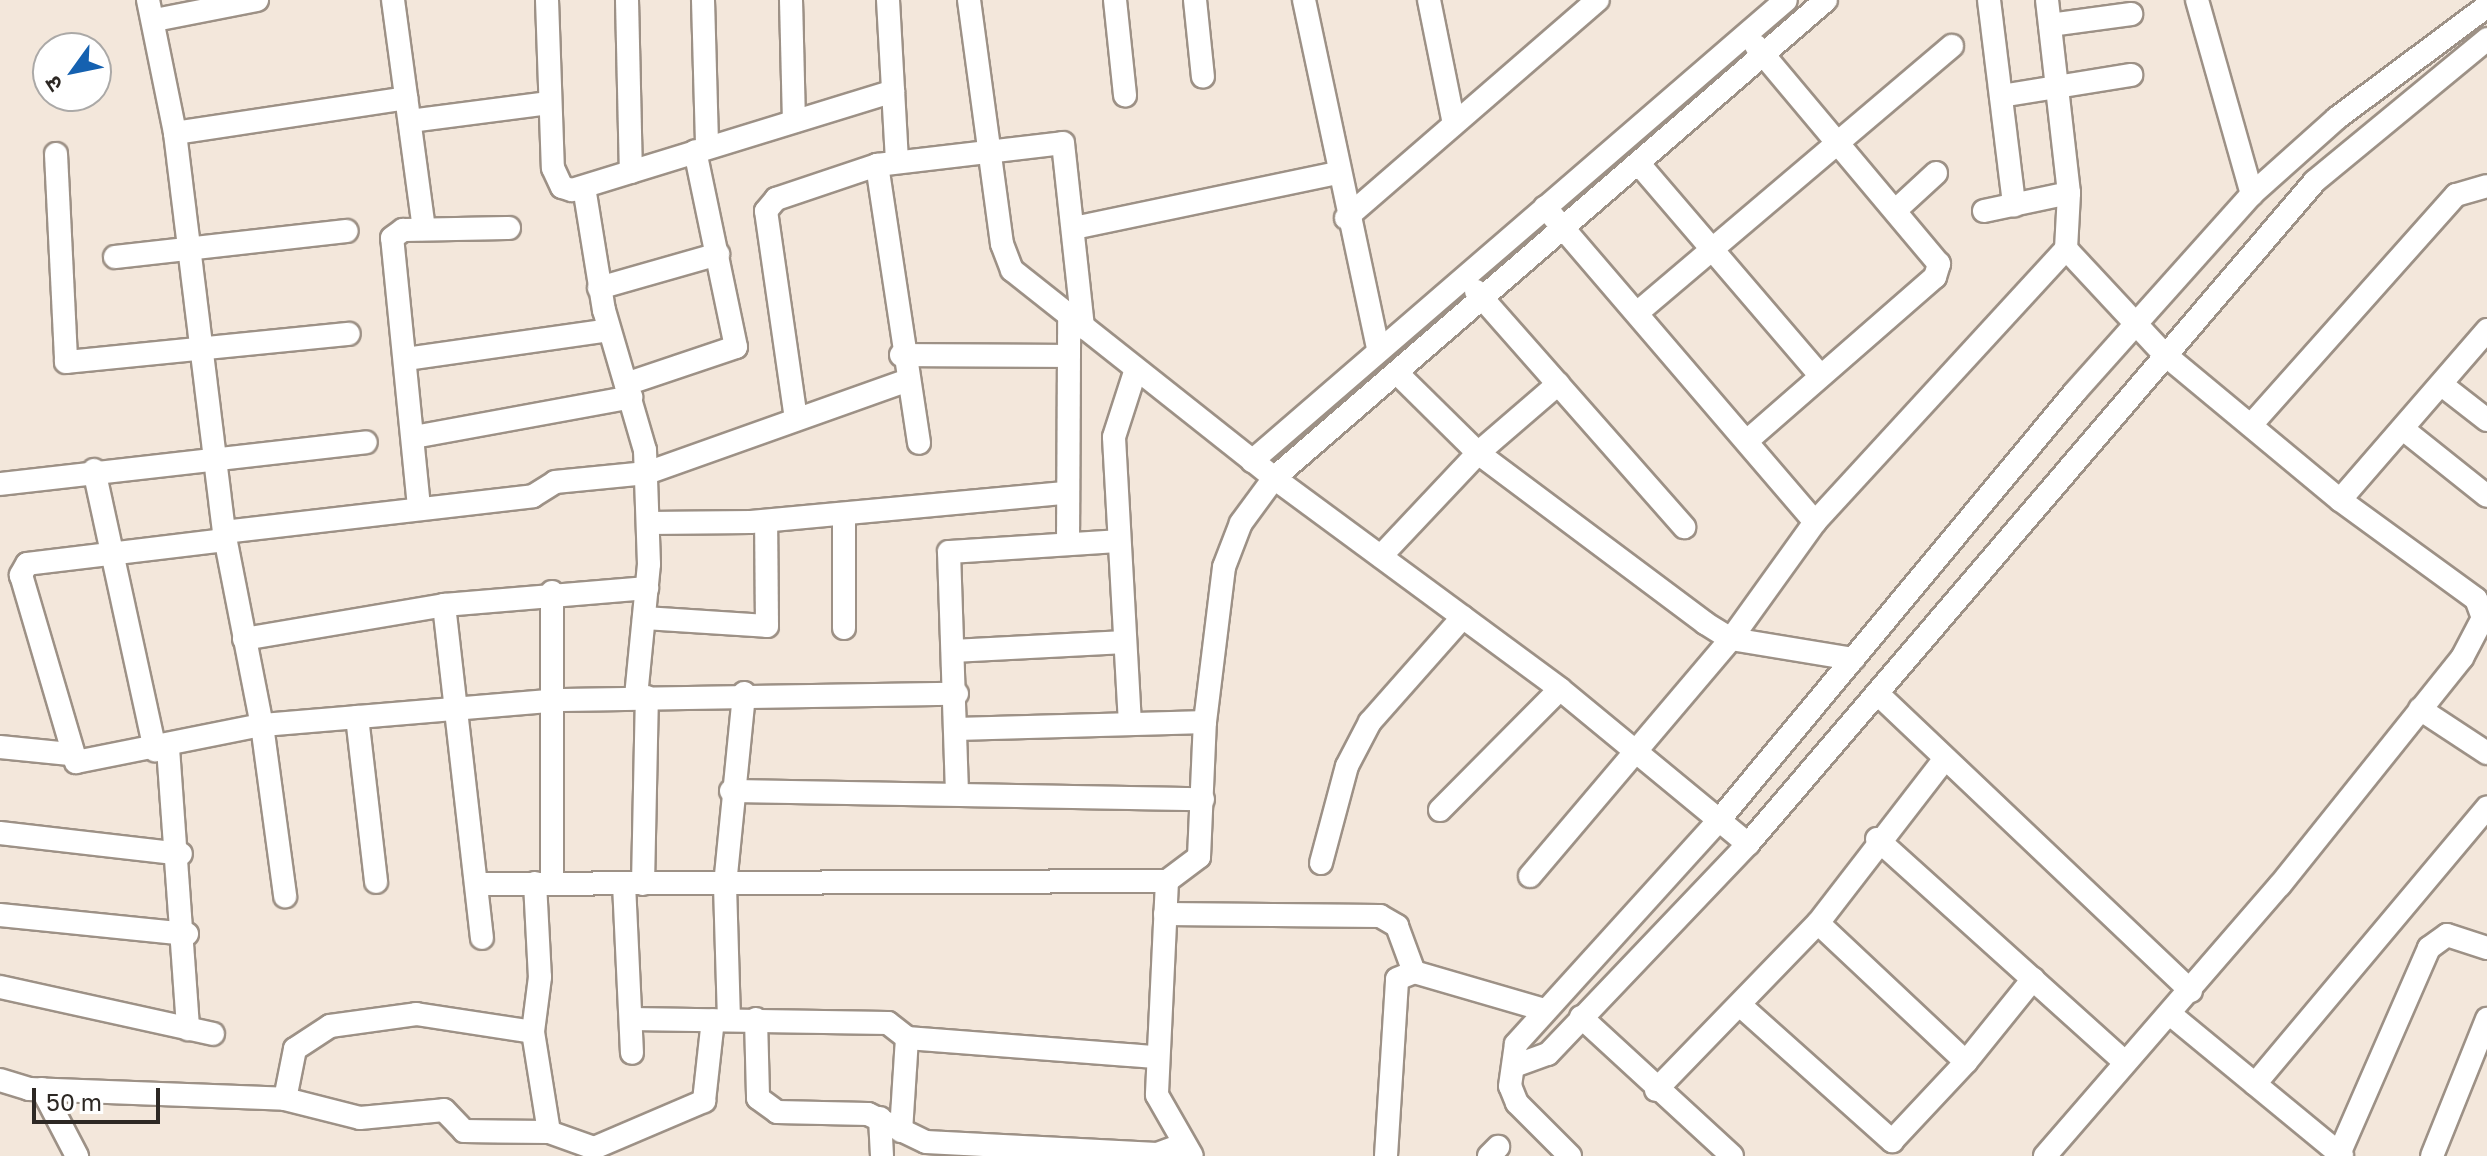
<!DOCTYPE html>
<meta charset="utf-8">
<style>
body{margin:0}
#map{position:relative;width:2487px;height:1156px;overflow:hidden;background:#f3e7db;font-family:"Golos Text","Noto Sans Devanagari",sans-serif}
div>[style]{position:absolute}
.roads{filter:drop-shadow(2px 0 #9d9186) drop-shadow(-2px 0 #9d9186) drop-shadow(0 2px #9d9186) drop-shadow(0 -2px #9d9186)}
.minor>*{height:22px;margin:-11px;padding:0 11px;transform-origin:11px;border-radius:11px;background:#fff}
span{translate:-50% -50%;white-space:nowrap;text-align:center;line-height:1.15;-webkit-text-stroke:7px #fff;paint-order:stroke}
.north{position:absolute;left:32px;top:32px;width:80px;height:80px;box-sizing:border-box;background:#fff;border:2px solid #aba9a7;border-radius:50%;rotate:237deg;font-size:22px;font-weight:700;line-height:32px;text-align:center;color:#2d2824}
.north::after{content:'';display:block;margin:auto;width:28px;height:36px;background:#1561b0;clip-path:polygon(50% 0,100% 100%,50% 72%,0 100%)}
.scale{position:absolute;left:32px;top:1088px;width:128px;height:36px;box-sizing:border-box;border:4px solid #2d2824;border-top:0;padding-left:10px;font-size:24px;line-height:28px;white-space:nowrap;color:#2d2824;-webkit-text-stroke:6px #fff;paint-order:stroke}
</style>
<div id="map">
<div class="roads">
<div class="minor">
<div style="left:148px;top:0;width:136px;rotate:78.5deg"></div>
<div style="left:175px;top:133px;width:402px;rotate:83deg"></div>
<div style="left:224px;top:532px;width:197px;rotate:78.9deg"></div>
<div style="left:262px;top:725px;width:297px;rotate:-4.8deg"></div>
<div style="left:558px;top:700px;width:399px;rotate:-0.9deg"></div>
<div style="left:393px;top:0;width:231px;rotate:82.3deg"></div>
<div style="left:547px;top:0;width:168px;rotate:88deg"></div>
<div style="left:553px;top:168px;width:21px;rotate:65deg"></div>
<div style="left:562px;top:187px;width:10px;rotate:17deg"></div>
<div style="left:572px;top:190px;width:336px;rotate:-17.1deg"></div>
<div style="left:627px;top:0;width:172px;rotate:88.7deg"></div>
<div style="left:703px;top:0;width:147px;rotate:88.4deg"></div>
<div style="left:791px;top:0;width:121px;rotate:88.6deg"></div>
<div style="left:888px;top:0;width:160px;rotate:86.8deg"></div>
<div style="left:969px;top:0;width:246px;rotate:82.3deg"></div>
<div style="left:1002px;top:244px;width:28px;rotate:69deg"></div>
<div style="left:1012px;top:270px;width:335px;rotate:38.4deg"></div>
<div style="left:1274px;top:478px;width:355px;rotate:36.4deg"></div>
<div style="left:1560px;top:689px;width:244px;rotate:39.5deg"></div>
<div style="left:1115px;top:0;width:96px;rotate:84deg"></div>
<div style="left:1195px;top:0;width:77px;rotate:84.1deg"></div>
<div style="left:1304px;top:0;width:355px;rotate:78deg"></div>
<div style="left:1429px;top:0;width:126px;rotate:78.6deg"></div>
<div style="left:1989px;top:0;width:207px;rotate:83deg"></div>
<div style="left:2197px;top:0;width:202px;rotate:74.2deg"></div>
<div style="left:155px;top:20px;width:104px;rotate:-11.1deg"></div>
<div style="left:2050px;top:25px;width:82px;rotate:-7.7deg"></div>
<div style="left:2001px;top:96px;width:132px;rotate:-9.2deg"></div>
<div style="left:410px;top:121px;width:140px;rotate:-7.4deg"></div>
<div style="left:175px;top:133px;width:234px;rotate:-8.6deg"></div>
<div style="left:56px;top:154px;width:208px;rotate:87.2deg"></div>
<div style="left:66px;top:362px;width:284px;rotate:-5.7deg"></div>
<div style="left:1639px;top:164px;width:278px;rotate:49.4deg"></div>
<div style="left:877px;top:165px;width:281px;rotate:81.4deg"></div>
<div style="left:584px;top:187px;width:125px;rotate:80.8deg"></div>
<div style="left:604px;top:310px;width:146px;rotate:73.7deg"></div>
<div style="left:645px;top:450px;width:114px;rotate:88deg"></div>
<div style="left:649px;top:564px;width:134px;rotate:95.6deg"></div>
<div style="left:1545px;top:207px;width:415px;rotate:49.4deg"></div>
<div style="left:1897px;top:209px;width:53px;rotate:-42.7deg"></div>
<div style="left:1984px;top:211px;width:87px;rotate:-12deg"></div>
<div style="left:1346px;top:218px;width:333px;rotate:-40.9deg"></div>
<div style="left:1074px;top:228px;width:270px;rotate:-11.8deg"></div>
<div style="left:115px;top:257px;width:233px;rotate:-6.4deg"></div>
<div style="left:599px;top:288px;width:124px;rotate:-15.9deg"></div>
<div style="left:1476px;top:291px;width:315px;rotate:48.6deg"></div>
<div style="left:1637px;top:313px;width:413px;rotate:-40.3deg"></div>
<div style="left:901px;top:355px;width:165px;rotate:0.3deg"></div>
<div style="left:406px;top:359px;width:205px;rotate:-8.1deg"></div>
<div style="left:1398px;top:374px;width:112px;rotate:44.6deg"></div>
<div style="left:1478px;top:453px;width:284px;rotate:36.8deg"></div>
<div style="left:1705px;top:623px;width:31px;rotate:32deg"></div>
<div style="left:1731px;top:639px;width:124px;rotate:9.3deg"></div>
<div style="left:626px;top:384px;width:116px;rotate:-18.6deg"></div>
<div style="left:736px;top:347px;width:200px;rotate:-101.8deg"></div>
<div style="left:2442px;top:385px;width:57px;rotate:37.9deg"></div>
<div style="left:796px;top:419px;width:210px;rotate:-98.2deg"></div>
<div style="left:766px;top:211px;width:16px;rotate:-50deg"></div>
<div style="left:776px;top:199px;width:107px;rotate:-18.6deg"></div>
<div style="left:877px;top:165px;width:187px;rotate:-6.7deg"></div>
<div style="left:1063px;top:143px;width:186px;rotate:83.8deg"></div>
<div style="left:2251px;top:425px;width:308px;rotate:-48.3deg"></div>
<div style="left:2456px;top:195px;width:32px;rotate:-16deg"></div>
<div style="left:2403px;top:429px;width:107px;rotate:38.6deg"></div>
<div style="left:414px;top:437px;width:221px;rotate:-10.4deg"></div>
<div style="left:1748px;top:440px;width:248px;rotate:-41.1deg"></div>
<div style="left:1935px;top:277px;width:14px;rotate:-73deg"></div>
<div style="left:1939px;top:264px;width:285px;rotate:-130deg"></div>
<div style="left:1252px;top:461px;width:705px;rotate:-40.8deg"></div>
<div style="left:94px;top:470px;width:287px;rotate:77.7deg"></div>
<div style="left:0;top:484px;width:368px;rotate:-6.5deg"></div>
<div style="left:2340px;top:500px;width:225px;rotate:-49.1deg"></div>
<div style="left:419px;top:507px;width:270px;rotate:-95.7deg"></div>
<div style="left:392px;top:238px;width:14px;rotate:-36deg"></div>
<div style="left:403px;top:230px;width:106px;rotate:-1.1deg"></div>
<div style="left:844px;top:514px;width:114px;rotate:90deg"></div>
<div style="left:648px;top:523px;width:103px;rotate:-0.6deg"></div>
<div style="left:751px;top:522px;width:315px;rotate:-5.3deg"></div>
<div style="left:224px;top:532px;width:311px;rotate:-6.6deg"></div>
<div style="left:533px;top:496px;width:26px;rotate:-32deg"></div>
<div style="left:555px;top:482px;width:92px;rotate:-5.6deg"></div>
<div style="left:647px;top:473px;width:275px;rotate:-19.6deg"></div>
<div style="left:225px;top:540px;width:199px;rotate:173.1deg"></div>
<div style="left:27px;top:564px;width:13px;rotate:119deg"></div>
<div style="left:21px;top:575px;width:195px;rotate:73.6deg"></div>
<div style="left:76px;top:762px;width:190px;rotate:-11.3deg"></div>
<div style="left:262px;top:725px;width:173px;rotate:82.3deg"></div>
<div style="left:1068px;top:544px;width:226px;rotate:-89.7deg"></div>
<div style="left:1381px;top:556px;width:141px;rotate:-46.7deg"></div>
<div style="left:1478px;top:453px;width:106px;rotate:-40.8deg"></div>
<div style="left:552px;top:592px;width:291px;rotate:90deg"></div>
<div style="left:444px;top:605px;width:335px;rotate:83.5deg"></div>
<div style="left:644px;top:618px;width:123px;rotate:3.7deg"></div>
<div style="left:767px;top:626px;width:105px;rotate:-90.5deg"></div>
<div style="left:244px;top:639px;width:203px;rotate:-9.6deg"></div>
<div style="left:444px;top:605px;width:204px;rotate:-4.8deg"></div>
<div style="left:954px;top:651px;width:170px;rotate:-3deg"></div>
<div style="left:1879px;top:695px;width:430px;rotate:43.5deg"></div>
<div style="left:2420px;top:709px;width:80px;rotate:33.3deg"></div>
<div style="left:357px;top:717px;width:166px;rotate:83.4deg"></div>
<div style="left:1130px;top:724px;width:287px;rotate:-93.2deg"></div>
<div style="left:1114px;top:437px;width:71px;rotate:-72.1deg"></div>
<div style="left:958px;top:729px;width:247px;rotate:-1.6deg"></div>
<div style="left:0;top:747px;width:70px;rotate:5.7deg"></div>
<div style="left:168px;top:748px;width:282px;rotate:85.9deg"></div>
<div style="left:731px;top:791px;width:472px;rotate:1deg"></div>
<div style="left:957px;top:793px;width:241px;rotate:-91.9deg"></div>
<div style="left:949px;top:552px;width:169px;rotate:-3.7deg"></div>
<div style="left:1440px;top:810px;width:170px;rotate:-45.2deg"></div>
<div style="left:0;top:833px;width:182px;rotate:6.6deg"></div>
<div style="left:1877px;top:839px;width:334px;rotate:42deg"></div>
<div style="left:1321px;top:863px;width:100px;rotate:-75deg"></div>
<div style="left:1347px;top:766px;width:50px;rotate:-62.4deg"></div>
<div style="left:1370px;top:722px;width:140px;rotate:-48.5deg"></div>
<div style="left:1530px;top:876px;width:311px;rotate:-49.7deg"></div>
<div style="left:1731px;top:639px;width:144px;rotate:-54.3deg"></div>
<div style="left:1815px;top:522px;width:371px;rotate:-47.4deg"></div>
<div style="left:2066px;top:249px;width:56px;rotate:-86.9deg"></div>
<div style="left:2069px;top:193px;width:194px;rotate:-96.5deg"></div>
<div style="left:1167px;top:881px;width:40px;rotate:-37deg"></div>
<div style="left:1199px;top:857px;width:135px;rotate:-87.5deg"></div>
<div style="left:1205px;top:722px;width:156px;rotate:-83deg"></div>
<div style="left:1224px;top:567px;width:47px;rotate:-68.9deg"></div>
<div style="left:1241px;top:523px;width:56px;rotate:-53.7deg"></div>
<div style="left:1274px;top:478px;width:730px;rotate:-40.89deg"></div>
<div style="left:535px;top:883px;width:94px;rotate:87deg"></div>
<div style="left:540px;top:977px;width:55px;rotate:97.3deg"></div>
<div style="left:533px;top:1032px;width:101px;rotate:80.9deg"></div>
<div style="left:479px;top:884px;width:688px;rotate:-0.25deg"></div>
<div style="left:1167px;top:881px;width:214px;rotate:92.7deg"></div>
<div style="left:1157px;top:1095px;width:70px;rotate:60.2deg"></div>
<div style="left:624px;top:884px;width:169px;rotate:87.3deg"></div>
<div style="left:643px;top:884px;width:187px;rotate:-88.8deg"></div>
<div style="left:1165px;top:914px;width:215px;rotate:0.5deg"></div>
<div style="left:1380px;top:916px;width:20px;rotate:30deg"></div>
<div style="left:1397px;top:926px;width:49px;rotate:69.7deg"></div>
<div style="left:0;top:915px;width:188px;rotate:5.8deg"></div>
<div style="left:0;top:987px;width:218px;rotate:12.4deg"></div>
<div style="left:1741px;top:1006px;width:203px;rotate:41.8deg"></div>
<div style="left:1892px;top:1141px;width:108px;rotate:-46.9deg"></div>
<div style="left:1966px;top:1062px;width:203px;rotate:-136.8deg"></div>
<div style="left:2170px;top:1014px;width:223px;rotate:39.5deg"></div>
<div style="left:1581px;top:1017px;width:205px;rotate:42.6deg"></div>
<div style="left:631px;top:1019px;width:257px;rotate:0.9deg"></div>
<div style="left:888px;top:1023px;width:24px;rotate:38deg"></div>
<div style="left:907px;top:1038px;width:249px;rotate:4.4deg"></div>
<div style="left:756px;top:1019px;width:79px;rotate:88.5deg"></div>
<div style="left:758px;top:1098px;width:24px;rotate:36deg"></div>
<div style="left:777px;top:1112px;width:91px;rotate:1.3deg"></div>
<div style="left:868px;top:1114px;width:64px;rotate:25.8deg"></div>
<div style="left:926px;top:1142px;width:231px;rotate:3deg"></div>
<div style="left:1157px;top:1154px;width:29px;rotate:-20deg"></div>
<div style="left:729px;top:1020px;width:135px;rotate:-91.7deg"></div>
<div style="left:725px;top:885px;width:193px;rotate:-84.3deg"></div>
<div style="left:1966px;top:1062px;width:107px;rotate:-51.1deg"></div>
<div style="left:1517px;top:1065px;width:33px;rotate:-20deg"></div>
<div style="left:1548px;top:1054px;width:290px;rotate:-46.4deg"></div>
<div style="left:1748px;top:844px;width:872px;rotate:-49.46deg"></div>
<div style="left:2315px;top:181px;width:223px;rotate:-39.5deg"></div>
<div style="left:0;top:1080px;width:30px;rotate:17deg"></div>
<div style="left:29px;top:1089px;width:256px;rotate:2.2deg"></div>
<div style="left:285px;top:1099px;width:77px;rotate:14.2deg"></div>
<div style="left:360px;top:1118px;width:84px;rotate:-5.4deg"></div>
<div style="left:444px;top:1110px;width:29px;rotate:46deg"></div>
<div style="left:464px;top:1131px;width:85px;rotate:0.7deg"></div>
<div style="left:549px;top:1132px;width:48px;rotate:19.6deg"></div>
<div style="left:594px;top:1148px;width:120px;rotate:-23.1deg"></div>
<div style="left:704px;top:1101px;width:81px;rotate:-83.7deg"></div>
<div style="left:2255px;top:1084px;width:361px;rotate:-50deg"></div>
<div style="left:42px;top:1089px;width:76px;rotate:62.4deg"></div>
<div style="left:1656px;top:1090px;width:233px;rotate:-45.9deg"></div>
<div style="left:1818px;top:923px;width:205px;rotate:-52.3deg"></div>
<div style="left:285px;top:1099px;width:51px;rotate:-78.7deg"></div>
<div style="left:295px;top:1049px;width:42px;rotate:-33.3deg"></div>
<div style="left:330px;top:1026px;width:87px;rotate:-7.9deg"></div>
<div style="left:416px;top:1014px;width:118px;rotate:8.7deg"></div>
<div style="left:880px;top:1118px;width:38px;rotate:87deg"></div>
<div style="left:901px;top:1131px;width:93px;rotate:-86.3deg"></div>
<div style="left:2339px;top:1154px;width:225px;rotate:-66.4deg"></div>
<div style="left:2429px;top:948px;width:22px;rotate:-36deg"></div>
<div style="left:2447px;top:935px;width:42px;rotate:18deg"></div>
<div style="left:1386px;top:1156px;width:177px;rotate:-86.4deg"></div>
<div style="left:1397px;top:979px;width:18px;rotate:-22deg"></div>
<div style="left:1414px;top:972px;width:136px;rotate:16.2deg"></div>
<div style="left:1489px;top:1156px;width:13px;rotate:-45deg"></div>
<div style="left:1570px;top:1156px;width:75px;rotate:-135deg"></div>
<div style="left:1517px;top:1103px;width:18px;rotate:-112deg"></div>
<div style="left:1510px;top:1086px;width:42px;rotate:-81.9deg"></div>
<div style="left:1516px;top:1044px;width:304px;rotate:-47.8deg"></div>
<div style="left:1720px;top:819px;width:555px;rotate:-50.26deg"></div>
<div style="left:2075px;top:392px;width:266px;rotate:-48.2deg"></div>
<div style="left:2252px;top:194px;width:114px;rotate:-41.8deg"></div>
<div style="left:2337px;top:118px;width:187px;rotate:-36.7deg"></div>
<div style="left:2045px;top:1156px;width:359px;rotate:-49.1deg"></div>
<div style="left:2280px;top:885px;width:291px;rotate:-51.3deg"></div>
<div style="left:2462px;top:658px;width:45px;rotate:-62.3deg"></div>
<div style="left:2483px;top:618px;width:20px;rotate:-110deg"></div>
<div style="left:2476px;top:599px;width:168px;rotate:-143.9deg"></div>
<div style="left:2340px;top:500px;width:230px;rotate:-140.3deg"></div>
<div style="left:2163px;top:353px;width:142px;rotate:-133deg"></div>
<div style="left:2432px;top:1156px;width:148px;rotate:-68.1deg"></div>
</div>
</div>
<div class="north">उ</div>
<div class="scale">50 m</div>
</div>
